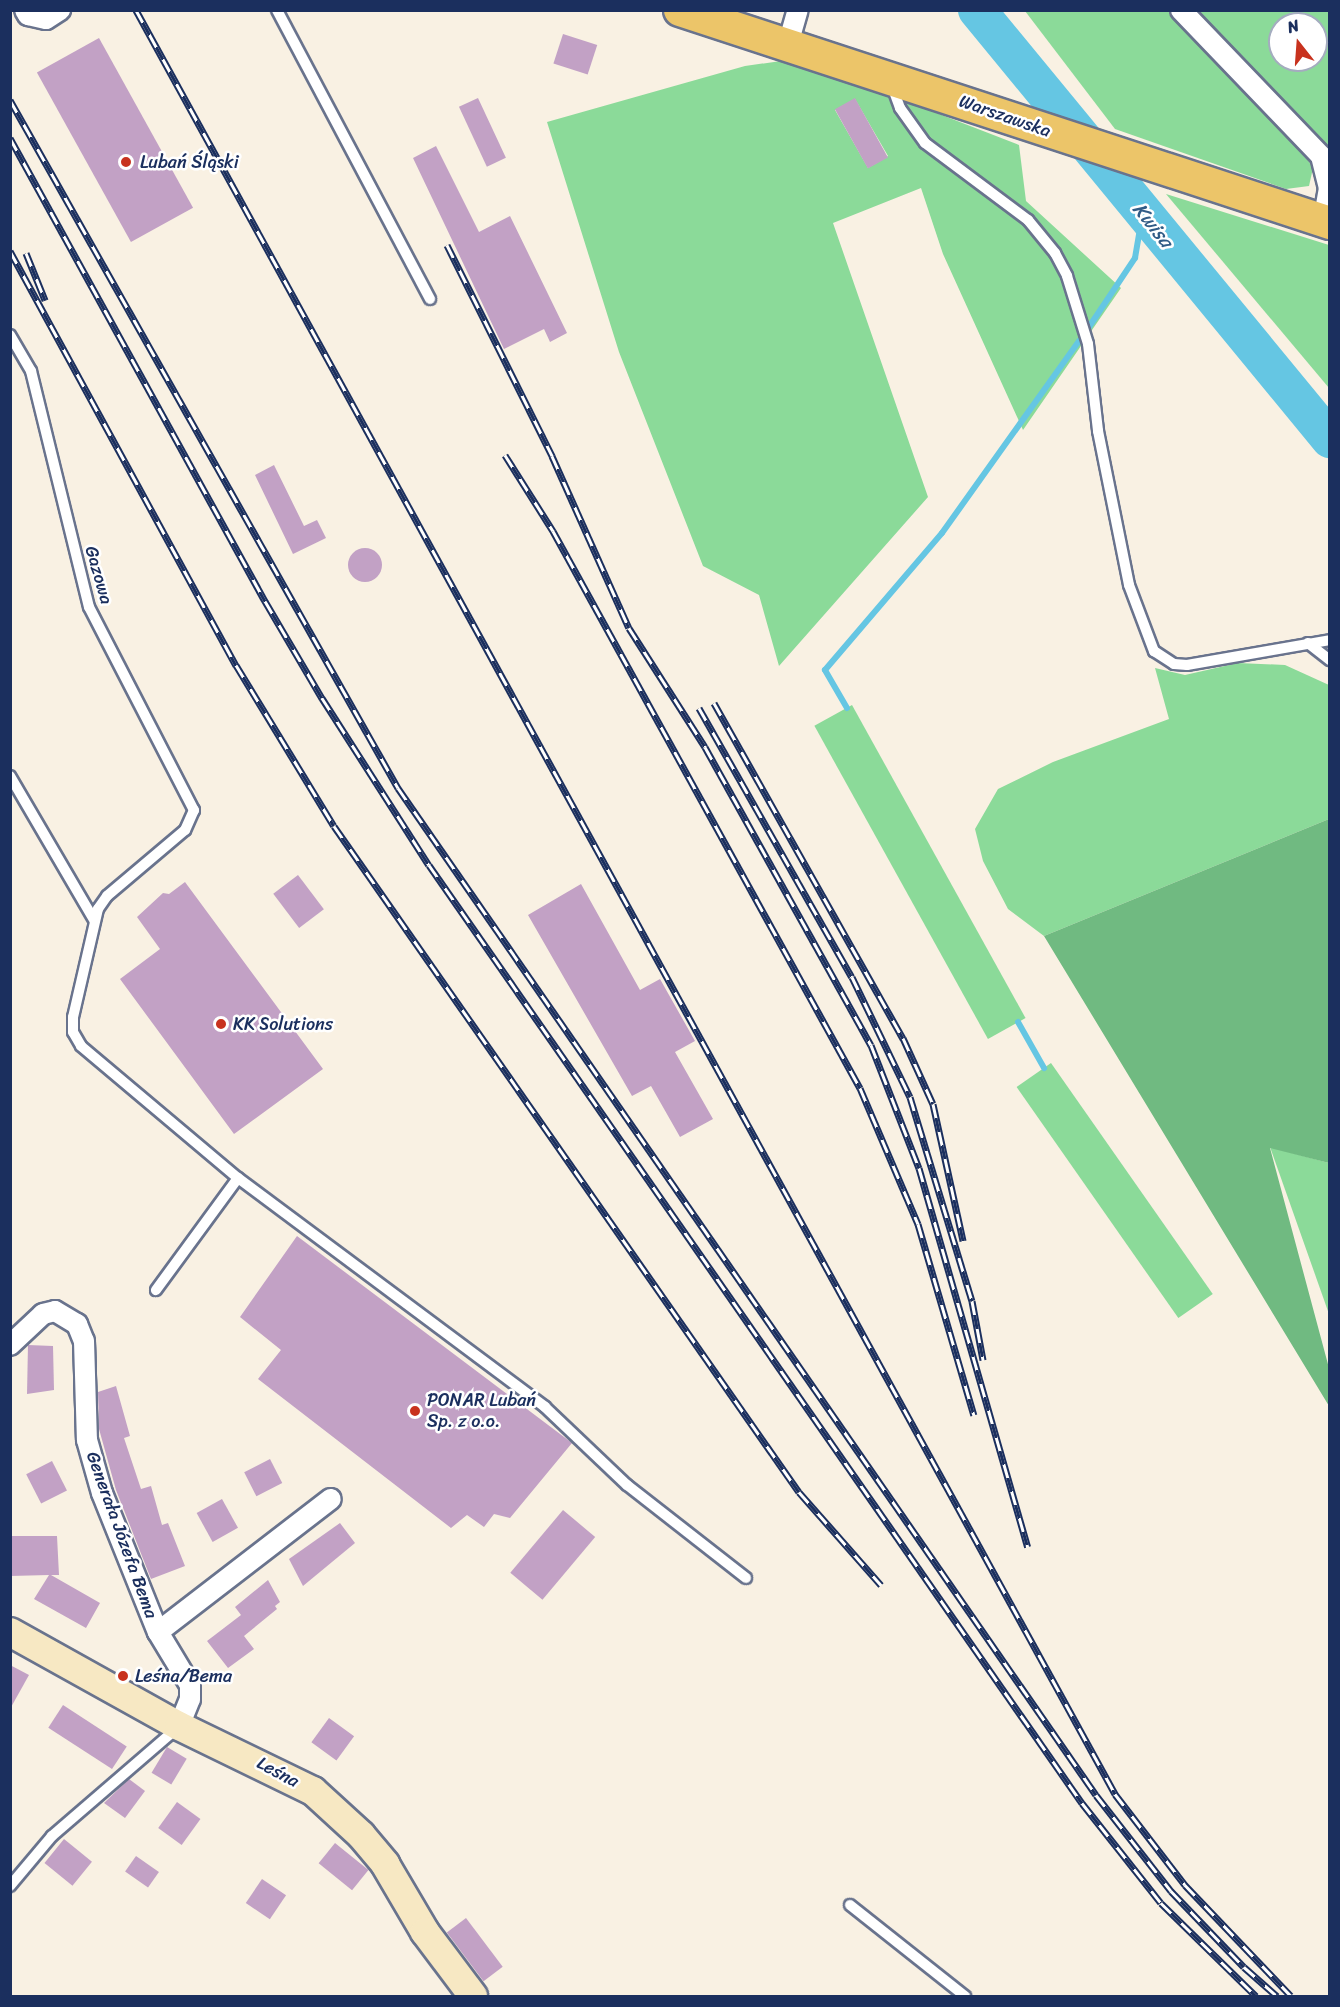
<!DOCTYPE html>
<meta charset="utf-8">
<style>
body{margin:0}
#map{position:relative;width:1340px;height:2007px;overflow:hidden;background:#f9f1e3;font-family:Sriracha,sans-serif}
div>[style]{position:absolute}
.green>*{inset:0;background:#8bda99;transform-origin:0 0}
.forest>*{inset:0;background:#70ba81}
.stream>*{height:6px;margin:-3px;padding:0 3px;transform-origin:3px;border-radius:3px;background:#65c6e3}
.river>*{height:38px;margin:-19px;padding:0 19px;transform-origin:19px;border-radius:19px;background:#65c6e3}
.building>*{inset:0;background:#c2a1c5;transform-origin:0 0}
.round{border-radius:50%}
.roads{filter:drop-shadow(2px 0 #69738d) drop-shadow(-2px 0 #69738d) drop-shadow(0 2px #69738d) drop-shadow(0 -2px #69738d)}
.lane>*{height:10px;margin:-5px;padding:0 5px;transform-origin:5px;border-radius:5px;background:#fff}
.street>*{height:20px;margin:-10px;padding:0 10px;transform-origin:10px;border-radius:10px;background:#fff}
.secondary>*{height:28px;margin:-14px;padding:0 14px;transform-origin:14px;border-radius:14px;background:#f7e8c3}
.primary>*{height:32px;margin:-16px;padding:0 16px;transform-origin:16px;border-radius:16px;background:#ecc569}
.rail>*{height:7px;margin-top:-3.5px;transform-origin:0;background:repeating-linear-gradient(90deg,#fff 0 14px,#1b2f5e 0 28px);box-sizing:border-box;border-block:2px solid #1b2f5e}
.dots>*{width:16px;height:16px;translate:-50% -50%;box-sizing:border-box;border:3px solid #fff;border-radius:50%}
span{translate:-50% -50%;white-space:nowrap;text-align:center;line-height:1.15;-webkit-text-stroke:5px #fff;paint-order:stroke}
.street-label{font-size:18px;color:#1b2f5e}
.poi-label{font-size:18px;color:#1b2f5e}
.left{translate:0 -50%;text-align:left}
.water-label{font-size:20px;color:#315c86;font-style:italic}
.frame{position:absolute;inset:0;border:12px solid #1b2f5e;pointer-events:none}
.north{position:absolute;left:1268px;top:12px;width:60px;height:60px;box-sizing:border-box;background:#fff;border:2px solid #a4acbf;border-radius:50%;rotate:343deg;font-size:16px;font-weight:700;line-height:24px;text-align:center;color:#1b2f5e}
.north::after{content:'';display:block;margin:auto;width:21px;height:27px;background:#c8321e;clip-path:polygon(50% 0,100% 100%,50% 72%,0 100%)}
</style>
<div id="map">
<div class="green">
<div style="clip-path:polygon(1025px 11px,1168px 11px,1295px 139px,1313px 168px,1309px 186px,1286px 189px,1115px 129px)"></div>
<div style="clip-path:polygon(evenodd,1195px 11px,1329px 11px,1329px 148px,1312px 131px,1195px 11px,1280px 24px,1316px 24px,1316px 60px,1280px 60px,1280px 24px)"></div>
<div style="clip-path:polygon(evenodd,781px 61px,859px 83px,1019px 145px,1026px 201px,1121px 288px,1023px 430px,943px 254px,921px 188px,833px 223px,928px 497px,779px 666px,759px 595px,703px 566px,619px 352px,547px 122px,745px 66px,781px 61px,855px 99px,888px 156px,868px 168px,835px 110px,855px 99px)"></div>
<div style="clip-path:polygon(1166px 194px,1329px 245px,1329px 388px)"></div>
<div style="clip-path:polygon(1238px 663px,1285px 665px,1329px 685px,1329px 819px,1044px 936px,1008px 909px,983px 861px,975px 829px,998px 789px,1053px 762px,1169px 719px,1155px 668px,1185px 675px)"></div>
<div style="left:852px;top:705px;width:358px;height:43px;rotate:61deg"></div>
<div style="left:1051px;top:1063px;width:282px;height:42px;rotate:55deg"></div>
<div style="clip-path:polygon(1270px 1147px,1329px 1163px,1329px 1314px)"></div>
</div>
<div class="forest">
<div style="clip-path:polygon(1329px 819px,1329px 1163px,1270px 1148px,1329px 1368px,1329px 1406px,1044px 936px)"></div>
</div>
<div class="stream">
<div style="left:1089px;top:327px;width:83px;rotate:-56.3deg"></div>
<div style="left:1135px;top:258px;width:48px;rotate:-80.3deg"></div>
<div style="left:847px;top:708px;width:44px;rotate:-120.1deg"></div>
<div style="left:825px;top:670px;width:180px;rotate:-49.5deg"></div>
<div style="left:942px;top:533px;width:236px;rotate:-54.5deg"></div>
<div style="left:1018px;top:1022px;width:53px;rotate:60.5deg"></div>
</div>
<div class="river">
<div style="left:977px;top:10px;width:556px;rotate:50.55deg"></div>
</div>
<div class="building">
<div style="left:563px;top:34px;width:36px;height:31px;rotate:18deg"></div>
<div style="left:99px;top:38px;width:194px;height:71px;rotate:61deg"></div>
<div style="left:478px;top:98px;width:66px;height:21px;rotate:65deg"></div>
<div style="left:855px;top:98px;width:68px;height:23px;rotate:61deg"></div>
<div style="clip-path:polygon(436px 146px,479px 232px,510px 216px,567px 333px,550px 342px,544px 329px,504px 349px,413px 158px)"></div>
<div style="clip-path:polygon(274px 465px,304px 526px,317px 520px,326px 538px,293px 554px,255px 475px)"></div>
<div class="round" style="left:348px;top:548px;width:34px;height:34px"></div>
<div style="left:298px;top:875px;width:43px;height:31px;rotate:53deg"></div>
<div style="clip-path:polygon(185px 882px,323px 1069px,234px 1134px,120px 979px,160px 949px,137px 917px,163px 893px,169px 894px)"></div>
<div style="clip-path:polygon(581px 884px,640px 990px,660px 979px,695px 1041px,675px 1052px,713px 1119px,680px 1137px,651px 1086px,632px 1096px,528px 915px)"></div>
<div style="clip-path:polygon(297px 1236px,572px 1443px,510px 1518px,494px 1514px,484px 1527px,467px 1515px,451px 1528px,258px 1379px,281px 1350px,240px 1317px)"></div>
<div style="clip-path:polygon(28px 1345px,53px 1346px,54px 1390px,27px 1394px)"></div>
<div style="clip-path:polygon(116px 1386px,130px 1436px,124px 1438px,141px 1489px,151px 1486px,162px 1525px,168px 1523px,185px 1566px,151px 1579px,116px 1490px,99px 1429px,98px 1392px)"></div>
<div style="left:270px;top:1459px;width:27px;height:29px;rotate:63deg"></div>
<div style="left:52px;top:1461px;width:33px;height:29px;rotate:63deg"></div>
<div style="left:222px;top:1499px;width:33px;height:29px;rotate:61deg"></div>
<div style="left:563px;top:1510px;width:42px;height:82px;rotate:40deg"></div>
<div style="clip-path:polygon(340px 1523px,355px 1543px,303px 1586px,289px 1559px)"></div>
<div style="clip-path:polygon(10px 1536px,57px 1536px,59px 1575px,51px 1575px,100px 1603px,86px 1628px,34px 1599px,49px 1575px,10px 1576px)"></div>
<div style="clip-path:polygon(268px 1580px,280px 1602px,275px 1606px,277px 1609px,244px 1636px,254px 1649px,228px 1668px,207px 1641px,241px 1615px,235px 1607px)"></div>
<div style="clip-path:polygon(10px 1665px,29px 1675px,10px 1709px)"></div>
<div style="left:63px;top:1705px;width:76px;height:27px;rotate:33deg"></div>
<div style="left:329px;top:1718px;width:31px;height:30px;rotate:36deg"></div>
<div style="left:167px;top:1747px;width:23px;height:30px;rotate:31deg"></div>
<div style="clip-path:polygon(129px 1779px,145px 1791px,125px 1818px,104px 1803px)"></div>
<div style="left:177px;top:1802px;width:29px;height:32px;rotate:36deg"></div>
<div style="left:64px;top:1839px;width:36px;height:31px;rotate:39deg"></div>
<div style="left:335px;top:1843px;width:43px;height:26px;rotate:39deg"></div>
<div style="left:136px;top:1856px;width:28px;height:19px;rotate:35deg"></div>
<div style="left:262px;top:1879px;width:29px;height:29px;rotate:34deg"></div>
<div style="left:466px;top:1918px;width:61px;height:24px;rotate:53deg"></div>
</div>
<div class="roads">
<div class="lane">
<div style="left:277px;top:10px;width:327px;rotate:62.1deg"></div>
<div style="left:892px;top:86px;width:23px;rotate:70deg"></div>
<div style="left:900px;top:108px;width:43px;rotate:54.5deg"></div>
<div style="left:925px;top:143px;width:129px;rotate:36.8deg"></div>
<div style="left:1028px;top:220px;width:43px;rotate:50.7deg"></div>
<div style="left:1055px;top:253px;width:26px;rotate:62deg"></div>
<div style="left:1067px;top:276px;width:71px;rotate:72.8deg"></div>
<div style="left:1088px;top:344px;width:88px;rotate:83.4deg"></div>
<div style="left:1098px;top:431px;width:157px;rotate:78.6deg"></div>
<div style="left:1129px;top:585px;width:71px;rotate:69.3deg"></div>
<div style="left:1154px;top:651px;width:24px;rotate:33deg"></div>
<div style="left:1174px;top:664px;width:13px;rotate:4deg"></div>
<div style="left:1187px;top:665px;width:145px;rotate:-9.9deg"></div>
<div style="left:10px;top:335px;width:42px;rotate:59.7deg"></div>
<div style="left:31px;top:371px;width:243px;rotate:76.2deg"></div>
<div style="left:89px;top:607px;width:229px;rotate:62.7deg"></div>
<div style="left:194px;top:810px;width:22px;rotate:114deg"></div>
<div style="left:185px;top:830px;width:102px;rotate:139.8deg"></div>
<div style="left:107px;top:896px;width:16px;rotate:125deg"></div>
<div style="left:98px;top:909px;width:111px;rotate:103deg"></div>
<div style="left:73px;top:1017px;width:15px;rotate:90deg"></div>
<div style="left:73px;top:1032px;width:16px;rotate:60deg"></div>
<div style="left:81px;top:1046px;width:205px;rotate:40.1deg"></div>
<div style="left:238px;top:1178px;width:139px;rotate:126.2deg"></div>
<div style="left:1308px;top:643px;width:28px;rotate:38deg"></div>
<div style="left:10px;top:776px;width:167px;rotate:59.7deg"></div>
<div style="left:238px;top:1178px;width:383px;rotate:36.7deg"></div>
<div style="left:545px;top:1407px;width:113px;rotate:43.6deg"></div>
<div style="left:627px;top:1485px;width:151px;rotate:38deg"></div>
<div style="left:10px;top:1886px;width:65px;rotate:-50deg"></div>
<div style="left:52px;top:1836px;width:165px;rotate:-40.8deg"></div>
<div style="left:850px;top:1905px;width:147px;rotate:38.4deg"></div>
</div>
<div class="street">
<div style="left:25px;top:10px;width:6px;rotate:59deg"></div>
<div style="left:28px;top:15px;width:18px;rotate:13deg"></div>
<div style="left:46px;top:19px;width:17px;rotate:-33deg"></div>
<div style="left:1181px;top:10px;width:202px;rotate:46.2deg"></div>
<div style="left:1321px;top:156px;width:33px;rotate:76deg"></div>
<div style="left:1329px;top:188px;width:34px;rotate:100deg"></div>
<div style="left:788px;top:44px;width:35px;rotate:-74deg"></div>
<div style="left:10px;top:1345px;width:45px;rotate:-43.2deg"></div>
<div style="left:43px;top:1314px;width:12px;rotate:-14deg"></div>
<div style="left:55px;top:1311px;width:26px;rotate:31deg"></div>
<div style="left:77px;top:1324px;width:18px;rotate:68deg"></div>
<div style="left:84px;top:1341px;width:99px;rotate:88.3deg"></div>
<div style="left:87px;top:1440px;width:55px;rotate:74.2deg"></div>
<div style="left:102px;top:1493px;width:150px;rotate:68.1deg"></div>
<div style="left:158px;top:1632px;width:62px;rotate:58.9deg"></div>
<div style="left:190px;top:1685px;width:14px;rotate:90deg"></div>
<div style="left:190px;top:1699px;width:29px;rotate:112deg"></div>
<div style="left:158px;top:1632px;width:218px;rotate:-37.6deg"></div>
</div>
<div class="secondary">
<div style="left:10px;top:1632px;width:193px;rotate:29.1deg"></div>
<div style="left:179px;top:1726px;width:149px;rotate:25.9deg"></div>
<div style="left:313px;top:1791px;width:65px;rotate:42.5deg"></div>
<div style="left:361px;top:1835px;width:38px;rotate:50deg"></div>
<div style="left:385px;top:1864px;width:79px;rotate:59.5deg"></div>
<div style="left:425px;top:1932px;width:80px;rotate:53.1deg"></div>
</div>
<div class="primary">
<div style="left:680px;top:10px;width:684px;rotate:18.14deg"></div>
</div>
</div>
<div class="rail">
<div style="left:136px;top:10px;width:2035px;rotate:61.24deg"></div>
<div style="left:1115px;top:1794px;width:115px;rotate:52.4deg"></div>
<div style="left:1185px;top:1885px;width:153px;rotate:46.3deg"></div>
<div style="left:10px;top:100px;width:790px;rotate:60.58deg"></div>
<div style="left:398px;top:788px;width:1225px;rotate:55.27deg"></div>
<div style="left:1096px;top:1795px;width:122px;rotate:52deg"></div>
<div style="left:1171px;top:1891px;width:105px;rotate:46.2deg"></div>
<div style="left:1244px;top:1967px;width:44px;rotate:41.3deg"></div>
<div style="left:10px;top:138px;width:529px;rotate:61.16deg"></div>
<div style="left:265px;top:601px;width:113px;rotate:59.6deg"></div>
<div style="left:322px;top:698px;width:198px;rotate:57.4deg"></div>
<div style="left:429px;top:865px;width:1143px;rotate:55.16deg"></div>
<div style="left:1082px;top:1803px;width:127px;rotate:51.7deg"></div>
<div style="left:1161px;top:1903px;width:133px;rotate:44.4deg"></div>
<div style="left:447px;top:245px;width:236px;rotate:63.5deg"></div>
<div style="left:552px;top:456px;width:188px;rotate:65.9deg"></div>
<div style="left:629px;top:628px;width:141px;rotate:57.4deg"></div>
<div style="left:705px;top:747px;width:341px;rotate:60.9deg"></div>
<div style="left:871px;top:1045px;width:132px;rotate:68.7deg"></div>
<div style="left:919px;top:1168px;width:394px;rotate:74deg"></div>
<div style="left:10px;top:251px;width:472px;rotate:61.4deg"></div>
<div style="left:236px;top:665px;width:188px;rotate:58.7deg"></div>
<div style="left:334px;top:826px;width:812px;rotate:55.08deg"></div>
<div style="left:799px;top:1492px;width:124px;rotate:48.6deg"></div>
<div style="left:26px;top:253px;width:51px;rotate:68deg"></div>
<div style="left:505px;top:455px;width:90px;rotate:57.7deg"></div>
<div style="left:553px;top:531px;width:636px;rotate:61.14deg"></div>
<div style="left:860px;top:1088px;width:148px;rotate:66.9deg"></div>
<div style="left:918px;top:1224px;width:199px;rotate:73.7deg"></div>
<div style="left:714px;top:703px;width:385px;rotate:60.6deg"></div>
<div style="left:903px;top:1038px;width:72px;rotate:65.6deg"></div>
<div style="left:933px;top:1104px;width:140px;rotate:77.6deg"></div>
<div style="left:699px;top:708px;width:309px;rotate:60.4deg"></div>
<div style="left:852px;top:977px;width:133px;rotate:64.2deg"></div>
<div style="left:910px;top:1097px;width:213px;rotate:73.1deg"></div>
<div style="left:972px;top:1301px;width:60px;rotate:79.4deg"></div>
</div>
<div class="dots">
<div style="left:126px;top:162px;background:#c8321e"></div>
<div style="left:221px;top:1024px;background:#c8321e"></div>
<div style="left:415px;top:1411px;background:#c8321e"></div>
<div style="left:123px;top:1676px;background:#c8321e"></div>
</div>
<div class="street-label">
<span style="left:1005px;top:116px;rotate:19deg">Warszawska</span>
<span style="left:99px;top:575px;rotate:74deg">Gazowa</span>
<span style="left:122px;top:1535px;rotate:70deg">Generała Józefa Bema</span>
<span style="left:278px;top:1772px;rotate:28deg">Leśna</span>
</div>
<div class="poi-label">
<span class="left" style="left:140px;top:162px">Lubań Śląski</span>
<span class="left" style="left:233px;top:1024px">KK Solutions</span>
<span class="left" style="left:427px;top:1411px">PONAR Lubań<br>Sp. z o.o.</span>
<span class="left" style="left:135px;top:1676px">Leśna/Bema</span>
</div>
<div class="water-label">
<span style="left:1153px;top:225px;rotate:51deg">Kwisa</span>
</div>
<div class="frame"></div>
<div class="north">N</div>
</div>
